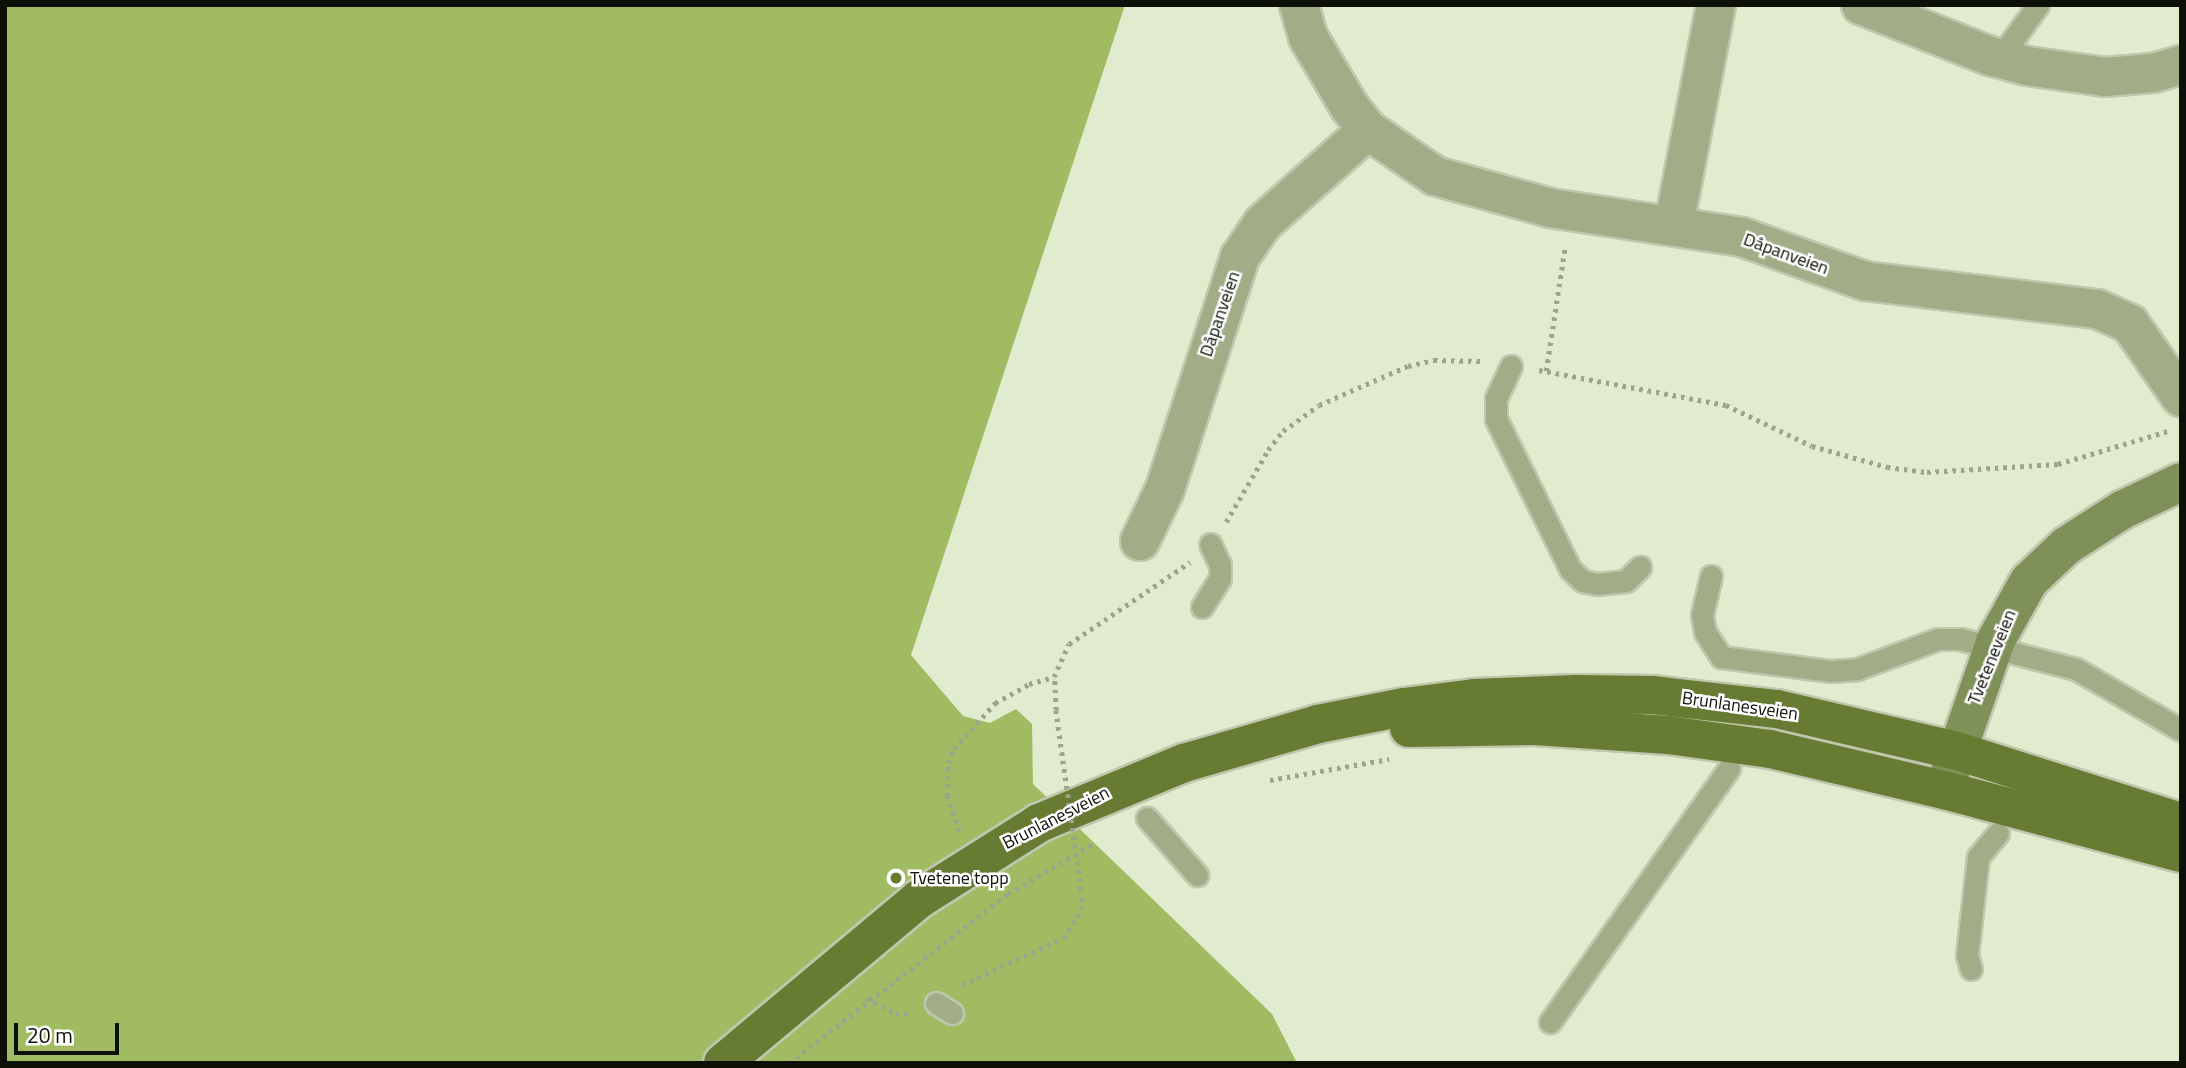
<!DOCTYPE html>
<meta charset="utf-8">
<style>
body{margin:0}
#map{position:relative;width:2186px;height:1068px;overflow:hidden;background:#e1ebce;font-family:"Titillium Web",sans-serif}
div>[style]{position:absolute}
.forest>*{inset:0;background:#a1bb62}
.path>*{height:4.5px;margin-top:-2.25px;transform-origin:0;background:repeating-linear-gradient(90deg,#9da48e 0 3.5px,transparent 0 8.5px)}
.roads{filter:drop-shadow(2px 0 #bfc8ae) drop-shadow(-2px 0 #bfc8ae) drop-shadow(0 2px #bfc8ae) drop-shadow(0 -2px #bfc8ae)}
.lane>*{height:21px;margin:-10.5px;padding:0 10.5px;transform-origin:10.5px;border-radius:10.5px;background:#a0ad87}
.street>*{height:38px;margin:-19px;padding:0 19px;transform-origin:19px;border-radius:19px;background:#a0ad87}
.secondary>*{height:38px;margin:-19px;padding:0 19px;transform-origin:19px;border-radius:19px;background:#7f9058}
.primary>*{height:38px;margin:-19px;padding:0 19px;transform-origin:19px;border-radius:19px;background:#677b32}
.path-bridge>*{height:4.5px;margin-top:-2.25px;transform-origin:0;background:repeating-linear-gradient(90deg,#9da48e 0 3.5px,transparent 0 8.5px)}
.dots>*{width:19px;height:19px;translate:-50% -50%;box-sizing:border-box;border:4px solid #fff;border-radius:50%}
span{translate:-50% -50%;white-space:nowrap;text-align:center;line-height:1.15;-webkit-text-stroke:5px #fff;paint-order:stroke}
.street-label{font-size:18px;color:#0d1007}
.poi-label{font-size:18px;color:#0d1007}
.left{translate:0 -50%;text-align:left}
.frame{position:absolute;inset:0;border:7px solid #0d1007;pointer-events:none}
.scale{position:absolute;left:14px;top:1023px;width:105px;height:32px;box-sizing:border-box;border:4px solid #0d1007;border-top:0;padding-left:9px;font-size:21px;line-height:24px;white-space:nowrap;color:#0d1007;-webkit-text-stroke:5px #fff;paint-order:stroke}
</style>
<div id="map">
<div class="forest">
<div style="clip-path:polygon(5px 5px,1125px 5px,911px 655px,963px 716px,990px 723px,1016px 709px,1032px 724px,1033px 784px,1272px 1014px,1297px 1063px,5px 1063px)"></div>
</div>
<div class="path">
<div style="left:1539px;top:370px;width:190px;rotate:10.6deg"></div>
<div style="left:1726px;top:405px;width:95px;rotate:25.5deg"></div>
<div style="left:1812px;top:446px;width:78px;rotate:15.6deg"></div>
<div style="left:1887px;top:467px;width:40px;rotate:7.1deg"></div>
<div style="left:1927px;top:472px;width:131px;rotate:-3.5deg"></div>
<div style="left:2058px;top:464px;width:114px;rotate:-16.8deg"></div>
<div style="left:1546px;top:371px;width:125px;rotate:-81.3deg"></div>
<div style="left:1226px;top:522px;width:83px;rotate:-59.7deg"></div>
<div style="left:1268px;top:450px;width:24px;rotate:-52deg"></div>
<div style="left:1283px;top:431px;width:44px;rotate:-35.8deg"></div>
<div style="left:1319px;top:405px;width:97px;rotate:-23.7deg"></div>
<div style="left:1408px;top:366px;width:27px;rotate:-13deg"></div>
<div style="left:1434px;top:360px;width:47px;rotate:1.2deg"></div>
<div style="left:1056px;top:710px;width:33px;rotate:-93deg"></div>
<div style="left:1054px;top:677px;width:36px;rotate:-66deg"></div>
<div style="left:1069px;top:644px;width:146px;rotate:-34.1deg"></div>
<div style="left:1270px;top:780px;width:121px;rotate:-10deg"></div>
<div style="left:959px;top:831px;width:37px;rotate:-109deg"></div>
<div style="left:947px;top:796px;width:33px;rotate:-88deg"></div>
<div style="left:948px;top:763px;width:15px;rotate:-67deg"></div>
<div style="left:954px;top:749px;width:62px;rotate:-48.3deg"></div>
<div style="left:995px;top:703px;width:39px;rotate:-29deg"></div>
<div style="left:1029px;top:684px;width:26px;rotate:-16deg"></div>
<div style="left:962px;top:985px;width:111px;rotate:-25deg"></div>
<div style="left:1063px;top:938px;width:33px;rotate:-57deg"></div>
<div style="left:1081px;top:910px;width:15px;rotate:-86deg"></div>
<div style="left:867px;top:998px;width:33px;rotate:29deg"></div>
<div style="left:896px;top:1014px;width:16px"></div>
<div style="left:789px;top:1063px;width:277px;rotate:-37.7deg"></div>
<div style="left:1008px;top:894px;width:101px;rotate:-30.4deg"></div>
</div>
<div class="roads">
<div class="lane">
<div style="left:1999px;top:59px;width:67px;rotate:-54.2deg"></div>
<div style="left:1511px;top:366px;width:35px;rotate:115deg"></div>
<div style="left:1496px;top:398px;width:21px;rotate:90deg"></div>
<div style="left:1496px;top:419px;width:167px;rotate:63.7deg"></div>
<div style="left:1570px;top:569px;width:18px;rotate:43deg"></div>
<div style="left:1583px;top:581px;width:14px;rotate:12deg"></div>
<div style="left:1597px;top:584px;width:29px;rotate:-6deg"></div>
<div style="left:1626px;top:581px;width:20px;rotate:-45deg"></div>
<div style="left:1711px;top:576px;width:40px;rotate:103deg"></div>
<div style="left:1702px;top:615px;width:17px;rotate:80deg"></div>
<div style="left:1705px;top:632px;width:30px;rotate:57deg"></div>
<div style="left:1721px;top:657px;width:111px;rotate:7.3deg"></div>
<div style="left:1831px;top:671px;width:26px;rotate:-4deg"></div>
<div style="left:1857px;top:669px;width:86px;rotate:-20.3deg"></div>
<div style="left:1938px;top:639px;width:22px"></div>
<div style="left:1960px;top:639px;width:120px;rotate:14.5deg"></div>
<div style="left:2076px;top:669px;width:121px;rotate:30.2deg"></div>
<div style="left:1202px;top:607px;width:34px;rotate:-58deg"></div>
<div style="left:1220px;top:578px;width:13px;rotate:-90deg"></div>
<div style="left:1220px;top:565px;width:23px;rotate:-115deg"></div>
<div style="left:1147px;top:818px;width:76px;rotate:48.7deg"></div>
<div style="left:1971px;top:969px;width:15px;rotate:-106deg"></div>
<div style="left:1967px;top:955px;width:99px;rotate:-83.6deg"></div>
<div style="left:1978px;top:857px;width:31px;rotate:-50deg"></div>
<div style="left:936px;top:1003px;width:19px;rotate:32deg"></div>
<div style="left:1550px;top:1022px;width:311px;rotate:-54.8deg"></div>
</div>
<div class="street">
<div style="left:1299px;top:5px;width:33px;rotate:74deg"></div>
<div style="left:1308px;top:37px;width:80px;rotate:59.3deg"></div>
<div style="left:1349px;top:106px;width:31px;rotate:52deg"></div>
<div style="left:1368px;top:130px;width:81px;rotate:34.5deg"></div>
<div style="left:1435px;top:176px;width:119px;rotate:15.5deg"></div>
<div style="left:1550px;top:208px;width:194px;rotate:8.6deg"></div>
<div style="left:1742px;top:237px;width:131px;rotate:19.7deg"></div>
<div style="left:1865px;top:281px;width:234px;rotate:6.9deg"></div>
<div style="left:2097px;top:309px;width:36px;rotate:24deg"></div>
<div style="left:2130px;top:324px;width:89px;rotate:55.1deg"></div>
<div style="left:1861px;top:5px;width:139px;rotate:21.6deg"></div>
<div style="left:1990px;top:56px;width:38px;rotate:15deg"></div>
<div style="left:2027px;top:66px;width:79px;rotate:8deg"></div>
<div style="left:2105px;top:77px;width:48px;rotate:-4.8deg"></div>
<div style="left:2153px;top:73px;width:29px;rotate:-16deg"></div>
<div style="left:1674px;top:225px;width:224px;rotate:-79.2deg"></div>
<div style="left:1140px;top:541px;width:58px;rotate:-64.3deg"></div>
<div style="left:1165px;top:489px;width:244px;rotate:-72.1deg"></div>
<div style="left:1240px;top:257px;width:40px;rotate:-56deg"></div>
<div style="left:1262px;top:224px;width:142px;rotate:-41.6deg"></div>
</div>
<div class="secondary">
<div style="left:1944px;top:790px;width:159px;rotate:-70.9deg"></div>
<div style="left:1996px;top:640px;width:68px;rotate:-60.8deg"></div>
<div style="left:2029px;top:581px;width:51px;rotate:-43.4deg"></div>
<div style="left:2066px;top:546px;width:67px;rotate:-32.7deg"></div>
<div style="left:2122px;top:510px;width:65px;rotate:-25.4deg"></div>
</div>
<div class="primary">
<div style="left:1409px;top:728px;width:126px;rotate:-0.9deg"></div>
<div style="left:1535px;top:726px;width:133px;rotate:3.9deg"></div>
<div style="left:1668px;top:735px;width:103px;rotate:7.8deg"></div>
<div style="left:1770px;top:749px;width:179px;rotate:13.3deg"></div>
<div style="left:1944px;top:790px;width:245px;rotate:14.9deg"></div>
<div style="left:723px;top:1063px;width:256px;rotate:-39.9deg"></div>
<div style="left:919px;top:899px;width:142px;rotate:-32.3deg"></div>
<div style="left:1039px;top:823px;width:157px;rotate:-22.5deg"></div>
<div style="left:1184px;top:763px;width:140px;rotate:-16.2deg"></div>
<div style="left:1318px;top:724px;width:88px;rotate:-11.2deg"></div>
<div style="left:1404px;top:707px;width:71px;rotate:-7.3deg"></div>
<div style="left:1474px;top:698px;width:102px;rotate:-2.2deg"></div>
<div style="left:1576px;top:694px;width:76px;rotate:0.8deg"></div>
<div style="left:1652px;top:695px;width:126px;rotate:6.4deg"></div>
<div style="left:1777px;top:709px;width:185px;rotate:13.1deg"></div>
<div style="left:1957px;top:751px;width:235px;rotate:17.6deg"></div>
</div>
</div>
<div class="path-bridge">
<div style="left:1056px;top:710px;width:187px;rotate:82deg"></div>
</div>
<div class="dots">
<div style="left:896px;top:878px;background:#667b2b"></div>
</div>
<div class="street-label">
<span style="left:1786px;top:254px;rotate:20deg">Dåpanveien</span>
<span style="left:1220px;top:314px;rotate:-71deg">Dåpanveien</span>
<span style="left:1992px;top:657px;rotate:-68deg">Tveteneveien</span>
<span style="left:1740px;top:706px;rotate:8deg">Brunlanesveien</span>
<span style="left:1056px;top:818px;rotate:-27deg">Brunlanesveien</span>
</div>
<div class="poi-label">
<span class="left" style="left:910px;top:878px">Tvetene topp</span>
</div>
<div class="frame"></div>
<div class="scale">20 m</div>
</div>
